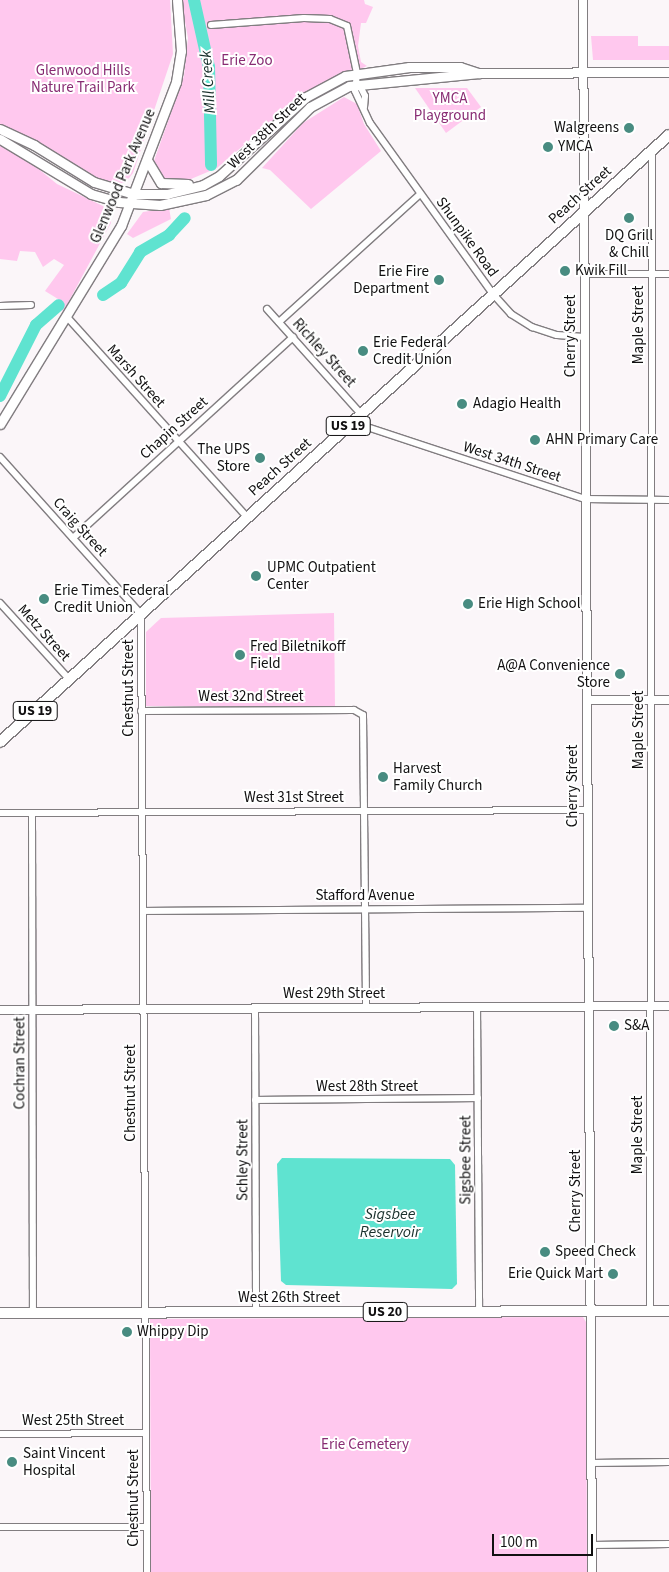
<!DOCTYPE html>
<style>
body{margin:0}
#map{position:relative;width:669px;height:1572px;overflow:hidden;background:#fbf6f9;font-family:"Source Sans 3",sans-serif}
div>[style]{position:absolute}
.green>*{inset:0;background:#ffc8ee}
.water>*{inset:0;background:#5fe3d0}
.river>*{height:12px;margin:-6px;padding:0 6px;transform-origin:6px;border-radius:6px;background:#5fe3d0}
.roads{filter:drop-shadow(1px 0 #817d80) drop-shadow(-1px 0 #817d80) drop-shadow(0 1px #817d80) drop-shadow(0 -1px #817d80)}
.minor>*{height:6px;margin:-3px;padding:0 3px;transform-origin:3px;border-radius:3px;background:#fff}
.tertiary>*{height:8px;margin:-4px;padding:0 4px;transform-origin:4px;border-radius:4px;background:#fff}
.secondary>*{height:9px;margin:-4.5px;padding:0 4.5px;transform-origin:4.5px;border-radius:4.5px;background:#fff}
.primary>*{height:10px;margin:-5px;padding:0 5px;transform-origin:5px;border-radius:5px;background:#fff}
.dots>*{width:14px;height:14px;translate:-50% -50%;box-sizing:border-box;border:2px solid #fff;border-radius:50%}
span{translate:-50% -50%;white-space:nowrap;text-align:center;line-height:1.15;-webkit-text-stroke:4px #fff;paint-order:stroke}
.shield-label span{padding:1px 4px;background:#fff;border:1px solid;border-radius:4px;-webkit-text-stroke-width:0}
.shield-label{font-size:14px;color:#111011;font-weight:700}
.park-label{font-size:15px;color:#882c73}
.poi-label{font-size:15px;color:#111011}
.right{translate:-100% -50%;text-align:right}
.left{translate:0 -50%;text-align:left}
.street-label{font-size:15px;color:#111011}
.water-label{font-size:16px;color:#19302c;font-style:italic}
.scale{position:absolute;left:492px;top:1534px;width:101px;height:22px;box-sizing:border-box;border:2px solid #111011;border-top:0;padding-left:6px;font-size:15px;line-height:18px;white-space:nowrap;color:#111011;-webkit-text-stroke:4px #fff;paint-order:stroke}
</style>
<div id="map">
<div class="green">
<div style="clip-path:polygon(0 0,170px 0,173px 54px,133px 173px,126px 182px,114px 185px,88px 175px,37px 142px,0 126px)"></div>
<div style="clip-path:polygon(181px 0,364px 0,365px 4px,373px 7px,366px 23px,361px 23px,358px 46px,361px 62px,367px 66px,306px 92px,217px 168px,191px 179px,166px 182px,154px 161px,184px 76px,188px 38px)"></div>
<div style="clip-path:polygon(591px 36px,638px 36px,638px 46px,669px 46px,669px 60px,593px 60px)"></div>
<div style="clip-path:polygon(415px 88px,467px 88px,481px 107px,446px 133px)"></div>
<div style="clip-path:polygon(344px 97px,357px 104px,364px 124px,381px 151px,311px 209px,270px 170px,262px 168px,303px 123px)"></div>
<div style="clip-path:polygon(0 144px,25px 158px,57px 184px,103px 206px,111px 214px,111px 223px,63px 312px,58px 299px,45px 291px,64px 265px,54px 259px,43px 267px,35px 252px,20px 251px,17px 261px,0 259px)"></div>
<div style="clip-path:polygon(169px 208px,171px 219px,133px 238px,127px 234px,143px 212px)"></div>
<div style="clip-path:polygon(334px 613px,335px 707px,146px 706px,146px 632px,161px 618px)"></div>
<div style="clip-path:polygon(583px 1317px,586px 1322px,587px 1572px,151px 1572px,150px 1319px)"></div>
</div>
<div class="water">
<div style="clip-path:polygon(282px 1158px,450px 1159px,455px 1165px,457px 1284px,452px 1289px,286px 1285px,281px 1281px,277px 1164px)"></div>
</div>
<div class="river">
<div style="left:194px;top:0;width:69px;rotate:77.4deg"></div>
<div style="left:209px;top:67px;width:98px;rotate:88.8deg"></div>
<div style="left:103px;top:295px;width:22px;rotate:-34deg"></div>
<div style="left:121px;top:283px;width:36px;rotate:-58deg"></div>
<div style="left:140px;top:252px;width:34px;rotate:-30deg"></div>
<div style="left:169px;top:235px;width:23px;rotate:-47deg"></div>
<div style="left:0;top:396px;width:80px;rotate:-63.1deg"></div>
<div style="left:36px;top:325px;width:30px;rotate:-41deg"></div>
</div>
<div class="roads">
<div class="minor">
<div style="left:211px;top:25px;width:93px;rotate:-4.3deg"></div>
<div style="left:304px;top:18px;width:26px;rotate:2deg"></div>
<div style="left:330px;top:19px;width:18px;rotate:22deg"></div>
<div style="left:347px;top:26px;width:48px;rotate:78deg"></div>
<div style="left:357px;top:73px;width:18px;rotate:96deg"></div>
<div style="left:355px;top:91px;width:35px;rotate:65deg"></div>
<div style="left:370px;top:123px;width:211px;rotate:54.3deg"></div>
<div style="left:493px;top:294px;width:27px;rotate:48deg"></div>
<div style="left:511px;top:314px;width:25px;rotate:32deg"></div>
<div style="left:532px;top:327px;width:26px;rotate:18deg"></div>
<div style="left:557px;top:335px;width:27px;rotate:4deg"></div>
<div style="left:359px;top:84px;width:13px;rotate:63deg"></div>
<div style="left:365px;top:96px;width:11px;rotate:95deg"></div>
<div style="left:584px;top:274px;width:85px"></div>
<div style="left:0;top:306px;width:31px;rotate:-2deg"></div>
<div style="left:267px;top:309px;width:141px;rotate:48.2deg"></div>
<div style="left:67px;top:317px;width:269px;rotate:48deg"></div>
<div style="left:279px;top:322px;width:190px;rotate:-42.2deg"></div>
<div style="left:352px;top:422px;width:245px;rotate:18.3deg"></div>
<div style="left:585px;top:499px;width:84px;rotate:0.7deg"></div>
<div style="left:0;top:457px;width:211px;rotate:48.1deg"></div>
<div style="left:141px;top:614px;width:958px;rotate:89.64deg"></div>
<div style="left:73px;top:538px;width:298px;rotate:-42.4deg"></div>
<div style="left:0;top:603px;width:103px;rotate:47.8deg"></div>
<div style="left:141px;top:711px;width:213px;rotate:-0.3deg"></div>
<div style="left:354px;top:710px;width:10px;rotate:29deg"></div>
<div style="left:363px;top:715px;width:293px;rotate:89.4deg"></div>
<div style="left:0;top:813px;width:587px;rotate:-0.29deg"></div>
<div style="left:32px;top:813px;width:500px;rotate:89.89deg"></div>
<div style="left:143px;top:911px;width:445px;rotate:-0.4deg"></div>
<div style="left:477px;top:1007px;width:305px;rotate:89.6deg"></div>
<div style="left:255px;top:1008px;width:305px;rotate:89.8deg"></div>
<div style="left:255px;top:1100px;width:223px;rotate:-0.5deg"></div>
<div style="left:650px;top:1311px;width:1161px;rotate:-89.9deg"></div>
<div style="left:0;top:1434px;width:146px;rotate:-0.4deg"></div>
<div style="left:591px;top:1463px;width:78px;rotate:-0.7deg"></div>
<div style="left:0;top:1527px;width:147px"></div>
<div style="left:592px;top:1545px;width:77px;rotate:-0.7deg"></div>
</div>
<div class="tertiary">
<div style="left:583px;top:0;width:1572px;rotate:89.67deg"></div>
<div style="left:587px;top:700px;width:82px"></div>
<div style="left:0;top:1010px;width:669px;rotate:-0.34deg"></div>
</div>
<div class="secondary">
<div style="left:0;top:129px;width:38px;rotate:25deg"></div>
<div style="left:34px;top:145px;width:70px;rotate:31.7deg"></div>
<div style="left:94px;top:182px;width:42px;rotate:16.7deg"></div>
<div style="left:134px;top:194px;width:33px"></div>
<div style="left:167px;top:194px;width:37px;rotate:-14deg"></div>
<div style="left:203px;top:185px;width:18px;rotate:-29deg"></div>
<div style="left:219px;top:176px;width:118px;rotate:-42.2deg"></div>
<div style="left:306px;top:97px;width:44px;rotate:-28.3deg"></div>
<div style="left:345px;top:76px;width:65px;rotate:-8deg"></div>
<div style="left:409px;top:67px;width:51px"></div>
<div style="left:460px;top:67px;width:20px;rotate:18deg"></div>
<div style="left:0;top:139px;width:106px;rotate:31.1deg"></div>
<div style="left:91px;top:194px;width:29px;rotate:16deg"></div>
<div style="left:119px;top:202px;width:41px;rotate:4.2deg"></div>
<div style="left:160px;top:205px;width:47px;rotate:-12.3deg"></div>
<div style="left:206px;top:195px;width:34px;rotate:-27deg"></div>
<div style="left:236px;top:180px;width:104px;rotate:-44.6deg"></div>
<div style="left:310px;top:107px;width:44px;rotate:-28.3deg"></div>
<div style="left:349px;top:86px;width:131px;rotate:-5.7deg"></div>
<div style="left:479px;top:73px;width:190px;rotate:-0.3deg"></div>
<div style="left:147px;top:160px;width:27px;rotate:59deg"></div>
<div style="left:161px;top:183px;width:27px;rotate:2deg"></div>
<div style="left:0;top:424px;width:232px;rotate:-58.6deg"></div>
<div style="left:121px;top:226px;width:154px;rotate:-69.1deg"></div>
<div style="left:176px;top:82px;width:31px;rotate:-81deg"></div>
<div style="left:181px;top:51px;width:51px;rotate:-94.5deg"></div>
</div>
<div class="primary">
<div style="left:0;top:742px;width:903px;rotate:-42.22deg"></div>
<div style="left:0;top:1313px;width:669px;rotate:-0.17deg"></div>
</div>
</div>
<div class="dots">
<div style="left:629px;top:128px;background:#488c81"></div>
<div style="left:548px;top:147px;background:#488c81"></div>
<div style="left:629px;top:218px;background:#488c81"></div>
<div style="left:565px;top:271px;background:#488c81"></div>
<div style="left:439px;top:280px;background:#488c81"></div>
<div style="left:363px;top:351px;background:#488c81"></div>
<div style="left:462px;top:404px;background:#488c81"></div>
<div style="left:535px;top:440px;background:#488c81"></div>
<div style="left:260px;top:458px;background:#488c81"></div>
<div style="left:256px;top:576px;background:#488c81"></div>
<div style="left:44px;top:599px;background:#488c81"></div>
<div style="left:468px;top:604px;background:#488c81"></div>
<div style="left:240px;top:655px;background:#488c81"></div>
<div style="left:620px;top:674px;background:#488c81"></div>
<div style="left:383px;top:777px;background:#488c81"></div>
<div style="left:614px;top:1026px;background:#488c81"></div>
<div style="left:545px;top:1252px;background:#488c81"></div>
<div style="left:613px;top:1274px;background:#488c81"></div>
<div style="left:127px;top:1332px;background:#488c81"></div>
<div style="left:12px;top:1462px;background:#488c81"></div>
</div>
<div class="shield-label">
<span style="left:348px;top:426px">US 19</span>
<span style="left:35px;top:711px">US 19</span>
<span style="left:385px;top:1312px">US 20</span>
</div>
<div class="park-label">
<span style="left:247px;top:61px">Erie Zoo</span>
<span style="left:83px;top:79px">Glenwood Hills<br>Nature Trail Park</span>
<span style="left:450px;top:107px">YMCA<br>Playground</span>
<span style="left:365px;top:1445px">Erie Cemetery</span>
</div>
<div class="poi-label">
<span class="right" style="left:619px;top:128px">Walgreens</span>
<span class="left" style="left:558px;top:147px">YMCA</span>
<span style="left:629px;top:244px">DQ Grill<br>&amp; Chill</span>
<span class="right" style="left:429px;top:280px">Erie Fire<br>Department</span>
<span class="left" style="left:575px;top:271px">Kwik Fill</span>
<span class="left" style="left:373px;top:351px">Erie Federal<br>Credit Union</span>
<span class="left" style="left:473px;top:404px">Adagio Health</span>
<span class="left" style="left:546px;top:440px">AHN Primary Care</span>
<span class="right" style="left:250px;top:458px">The UPS<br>Store</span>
<span class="left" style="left:267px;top:576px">UPMC Outpatient<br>Center</span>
<span class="left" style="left:54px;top:599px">Erie Times Federal<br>Credit Union</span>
<span class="left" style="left:478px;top:604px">Erie High School</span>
<span class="left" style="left:250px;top:655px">Fred Biletnikoff<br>Field</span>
<span class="right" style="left:610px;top:674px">A@A Convenience<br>Store</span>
<span class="left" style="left:393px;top:777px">Harvest<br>Family Church</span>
<span class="left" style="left:624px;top:1026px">S&amp;A</span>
<span class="left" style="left:555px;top:1252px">Speed Check</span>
<span class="right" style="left:603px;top:1274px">Erie Quick Mart</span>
<span class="left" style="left:137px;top:1332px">Whippy Dip</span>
<span class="left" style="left:23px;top:1462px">Saint Vincent<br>Hospital</span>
</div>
<div class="street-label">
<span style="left:267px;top:131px;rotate:-44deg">West 38th Street</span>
<span style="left:123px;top:176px;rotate:-67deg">Glenwood Park Avenue</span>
<span style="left:580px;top:195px;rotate:-42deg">Peach Street</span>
<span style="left:467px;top:237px;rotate:54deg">Shunpike Road</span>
<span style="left:639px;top:325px;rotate:-90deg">Maple Street</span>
<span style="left:571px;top:336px;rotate:-90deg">Cherry Street</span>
<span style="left:324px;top:353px;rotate:48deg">Richley Street</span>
<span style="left:136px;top:376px;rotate:48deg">Marsh Street</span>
<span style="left:174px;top:428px;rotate:-42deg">Chapin Street</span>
<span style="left:512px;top:462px;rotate:18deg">West 34th Street</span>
<span style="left:280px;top:467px;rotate:-42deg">Peach Street</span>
<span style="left:80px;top:527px;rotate:48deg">Craig Street</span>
<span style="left:44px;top:633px;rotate:48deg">Metz Street</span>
<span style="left:129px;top:688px;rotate:-90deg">Chestnut Street</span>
<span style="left:251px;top:697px">West 32nd Street</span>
<span style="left:639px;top:730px;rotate:-90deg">Maple Street</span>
<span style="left:573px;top:786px;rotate:-90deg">Cherry Street</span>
<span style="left:294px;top:798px">West 31st Street</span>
<span style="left:365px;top:896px">Stafford Avenue</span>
<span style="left:334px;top:994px">West 29th Street</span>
<span style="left:20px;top:1063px;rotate:-90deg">Cochran Street</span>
<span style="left:367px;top:1087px">West 28th Street</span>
<span style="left:131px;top:1093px;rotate:-90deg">Chestnut Street</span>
<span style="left:638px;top:1135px;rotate:-90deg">Maple Street</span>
<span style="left:243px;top:1160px;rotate:-90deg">Schley Street</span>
<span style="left:466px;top:1160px;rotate:-90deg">Sigsbee Street</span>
<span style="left:576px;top:1191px;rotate:-90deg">Cherry Street</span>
<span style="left:289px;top:1298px">West 26th Street</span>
<span style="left:73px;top:1421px">West 25th Street</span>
<span style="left:134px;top:1498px;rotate:-90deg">Chestnut Street</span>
</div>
<div class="water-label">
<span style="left:208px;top:82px;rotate:-94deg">Mill Creek</span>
<span style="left:390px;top:1223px">Sigsbee<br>Reservoir</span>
</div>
<div class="scale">100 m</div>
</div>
